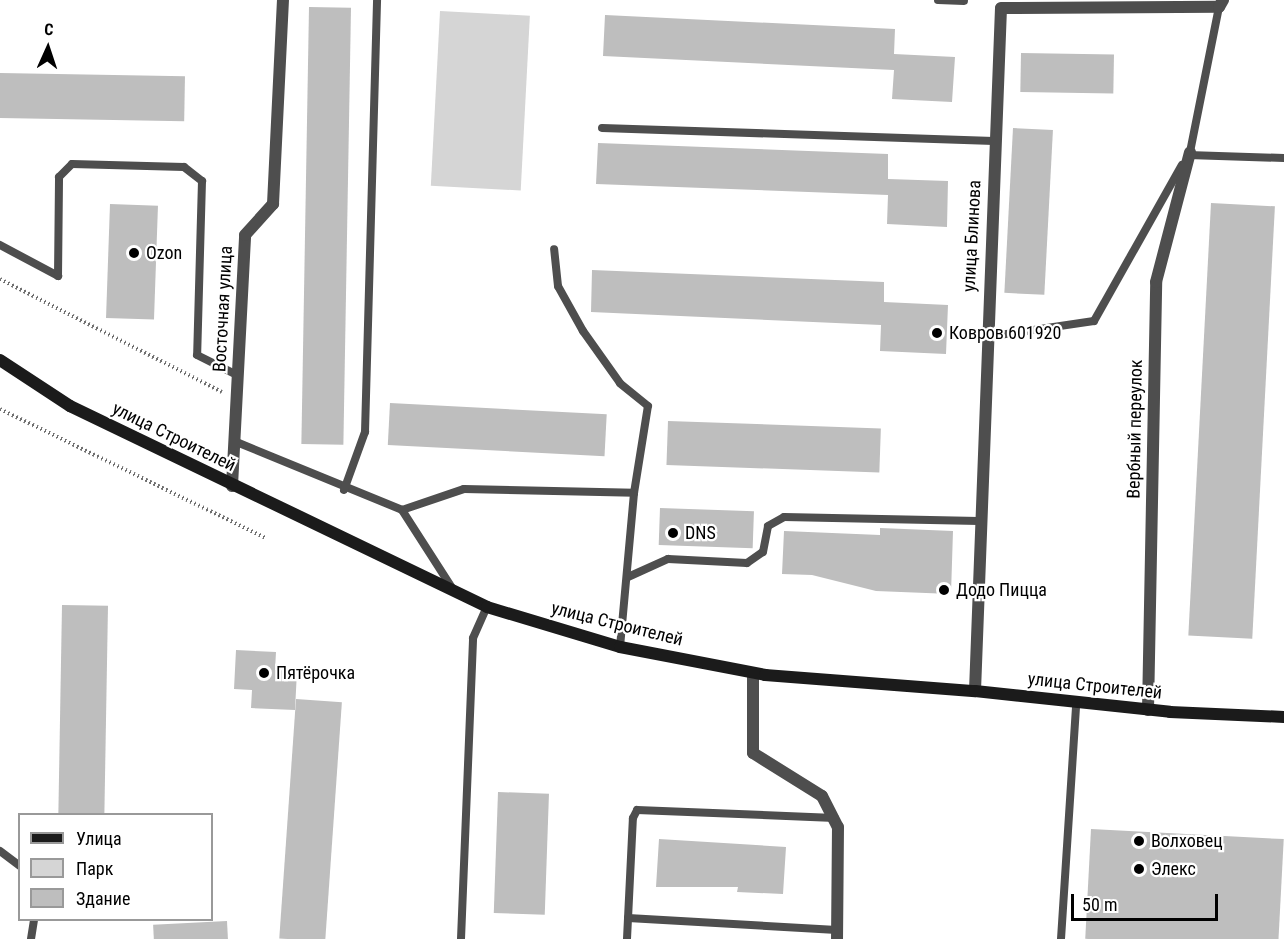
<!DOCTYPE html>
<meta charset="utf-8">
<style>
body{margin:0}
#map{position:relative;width:1284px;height:939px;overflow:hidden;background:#fff;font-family:"Roboto Condensed",sans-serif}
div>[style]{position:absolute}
.green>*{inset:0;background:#d5d5d5;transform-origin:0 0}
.building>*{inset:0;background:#bebebe;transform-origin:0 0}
.path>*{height:4px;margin-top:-2px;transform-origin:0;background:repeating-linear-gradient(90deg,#707070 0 1.5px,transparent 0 4.5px)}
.service>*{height:8px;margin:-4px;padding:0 4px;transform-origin:4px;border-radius:4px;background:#4e4e4e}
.minor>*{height:12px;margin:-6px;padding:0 6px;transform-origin:6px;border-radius:6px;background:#4e4e4e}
.secondary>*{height:12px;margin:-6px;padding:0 6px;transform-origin:6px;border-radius:6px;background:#1b1b1b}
.dots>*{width:16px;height:16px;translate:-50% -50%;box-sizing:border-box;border:3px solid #fff;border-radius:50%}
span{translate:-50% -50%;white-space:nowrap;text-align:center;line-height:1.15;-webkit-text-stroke:4.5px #fff;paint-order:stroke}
.street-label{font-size:18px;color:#000}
.poi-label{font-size:18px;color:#000}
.left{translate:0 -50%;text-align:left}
.legend{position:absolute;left:18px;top:813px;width:195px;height:108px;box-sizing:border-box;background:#fff;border:2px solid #999;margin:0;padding:8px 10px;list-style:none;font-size:18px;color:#000}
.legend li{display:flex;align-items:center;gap:12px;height:30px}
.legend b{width:30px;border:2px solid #999}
.north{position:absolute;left:18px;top:18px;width:60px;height:60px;-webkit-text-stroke:4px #fff;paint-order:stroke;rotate:3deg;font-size:16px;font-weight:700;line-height:24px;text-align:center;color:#000}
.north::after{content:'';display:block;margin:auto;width:21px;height:27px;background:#000;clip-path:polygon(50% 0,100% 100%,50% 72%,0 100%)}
.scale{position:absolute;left:1071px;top:894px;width:147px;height:27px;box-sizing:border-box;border:3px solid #000;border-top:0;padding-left:8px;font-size:18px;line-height:21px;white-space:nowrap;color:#000;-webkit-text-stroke:4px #fff;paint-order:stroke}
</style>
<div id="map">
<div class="green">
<div style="left:440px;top:11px;width:90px;height:175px;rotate:3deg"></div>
</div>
<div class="building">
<div style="left:309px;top:7px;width:42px;height:437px;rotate:1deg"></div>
<div style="clip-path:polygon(605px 15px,895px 29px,894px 54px,955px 57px,952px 102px,892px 99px,894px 70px,603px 56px)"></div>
<div style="left:1021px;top:53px;width:93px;height:39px;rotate:1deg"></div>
<div style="left:0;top:73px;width:185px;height:45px;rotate:1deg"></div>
<div style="left:1013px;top:128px;width:40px;height:165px;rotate:3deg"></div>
<div style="clip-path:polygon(598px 143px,888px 154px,888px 179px,948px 181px,947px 227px,887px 224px,888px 195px,596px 184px)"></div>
<div style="left:1211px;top:203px;width:64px;height:433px;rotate:3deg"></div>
<div style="left:110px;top:204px;width:48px;height:114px;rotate:2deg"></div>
<div style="clip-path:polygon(592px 270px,884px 282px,884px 302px,948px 305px,946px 354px,880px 351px,881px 325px,591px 312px)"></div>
<div style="left:390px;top:403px;width:217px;height:42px;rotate:3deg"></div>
<div style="left:668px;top:421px;width:213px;height:44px;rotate:2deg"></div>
<div style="left:660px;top:508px;width:94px;height:37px;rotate:2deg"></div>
<div style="clip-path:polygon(880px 528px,953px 531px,951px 594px,876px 591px,812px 575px,782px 574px,784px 531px,880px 535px)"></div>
<div style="left:62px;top:605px;width:46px;height:209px;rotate:1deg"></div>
<div style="clip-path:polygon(236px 650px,276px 652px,275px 670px,297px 671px,295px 710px,251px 708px,252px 690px,234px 689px)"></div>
<div style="left:296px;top:699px;width:46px;height:240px;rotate:4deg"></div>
<div style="left:498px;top:792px;width:51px;height:121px;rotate:2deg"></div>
<div style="left:1091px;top:829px;width:193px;height:110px;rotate:3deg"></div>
<div style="clip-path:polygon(659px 839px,786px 847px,783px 894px,737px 892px,738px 887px,656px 887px)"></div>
<div style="left:227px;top:921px;width:18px;height:74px;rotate:87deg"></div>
</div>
<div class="path">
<div style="left:0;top:279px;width:249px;rotate:27deg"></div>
<div style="left:0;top:409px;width:296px;rotate:25.9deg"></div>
</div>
<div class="service">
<div style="left:938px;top:0;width:26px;rotate:2deg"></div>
<div style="left:602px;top:128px;width:392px;rotate:1.9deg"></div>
<div style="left:1190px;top:152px;width:148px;rotate:-78.7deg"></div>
<div style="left:1188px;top:155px;width:96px;rotate:1.8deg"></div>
<div style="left:0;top:245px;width:66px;rotate:28.1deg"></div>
<div style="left:58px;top:276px;width:99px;rotate:-89.4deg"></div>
<div style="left:59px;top:177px;width:18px;rotate:-45deg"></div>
<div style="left:72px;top:164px;width:112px;rotate:1.5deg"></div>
<div style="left:184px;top:167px;width:23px;rotate:38deg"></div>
<div style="left:202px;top:181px;width:174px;rotate:91.6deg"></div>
<div style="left:197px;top:355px;width:45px;rotate:26.6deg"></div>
<div style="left:986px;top:337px;width:109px;rotate:-8.4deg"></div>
<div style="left:1094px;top:321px;width:179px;rotate:-60.6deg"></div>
<div style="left:234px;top:441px;width:182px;rotate:22.3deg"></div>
<div style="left:402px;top:510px;width:93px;rotate:57.3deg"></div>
<div style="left:344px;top:490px;width:62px;rotate:-70.1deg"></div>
<div style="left:365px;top:432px;width:432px;rotate:-88.4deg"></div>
<div style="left:402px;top:510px;width:65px;rotate:-18.7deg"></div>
<div style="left:464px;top:489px;width:170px;rotate:1.3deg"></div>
<div style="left:634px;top:493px;width:88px;rotate:-80.9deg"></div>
<div style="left:648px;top:406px;width:36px;rotate:-141deg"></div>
<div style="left:620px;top:383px;width:64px;rotate:-125.4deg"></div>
<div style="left:583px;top:331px;width:51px;rotate:-119.1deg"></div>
<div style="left:558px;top:286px;width:37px;rotate:-96deg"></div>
<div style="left:628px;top:577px;width:44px;rotate:-24.2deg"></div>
<div style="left:668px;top:559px;width:79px;rotate:2.9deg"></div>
<div style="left:747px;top:563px;width:19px;rotate:-35deg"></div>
<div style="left:763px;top:552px;width:26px;rotate:-79deg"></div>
<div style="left:768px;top:526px;width:18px;rotate:-29deg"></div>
<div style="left:784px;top:517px;width:195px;rotate:1.2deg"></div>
<div style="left:620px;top:647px;width:155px;rotate:-84.8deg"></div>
<div style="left:0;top:851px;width:25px;rotate:37deg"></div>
<div style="left:628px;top:918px;width:209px;rotate:3.3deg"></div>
<div style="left:31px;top:939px;width:19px;rotate:-81deg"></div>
<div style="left:461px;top:939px;width:301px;rotate:-87.7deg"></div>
<div style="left:473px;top:638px;width:34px;rotate:-66deg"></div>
<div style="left:627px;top:939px;width:121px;rotate:-87.2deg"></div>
<div style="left:633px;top:818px;width:9px;rotate:-63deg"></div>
<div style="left:637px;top:810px;width:198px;rotate:2.3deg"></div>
<div style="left:1061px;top:939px;width:235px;rotate:-86.3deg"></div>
</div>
<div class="minor">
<div style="left:232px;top:486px;width:251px;rotate:-87deg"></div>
<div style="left:245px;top:235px;width:42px;rotate:-47.9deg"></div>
<div style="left:273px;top:204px;width:204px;rotate:-87.2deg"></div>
<div style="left:753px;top:674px;width:79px;rotate:90deg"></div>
<div style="left:753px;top:753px;width:81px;rotate:31.9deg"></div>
<div style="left:822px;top:796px;width:35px;rotate:63deg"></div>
<div style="left:838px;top:827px;width:112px;rotate:90.5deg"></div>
<div style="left:975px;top:691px;width:683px;rotate:-87.82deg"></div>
<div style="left:1001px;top:8px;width:218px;rotate:-0.3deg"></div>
<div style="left:1219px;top:7px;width:8px;rotate:-60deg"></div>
<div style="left:1148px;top:710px;width:428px;rotate:-88.9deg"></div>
<div style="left:1156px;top:282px;width:134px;rotate:-75.3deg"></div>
</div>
<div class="secondary">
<div style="left:0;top:360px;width:84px;rotate:33.3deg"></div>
<div style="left:70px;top:406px;width:463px;rotate:25.7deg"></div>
<div style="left:487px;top:607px;width:139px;rotate:16.7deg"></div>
<div style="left:620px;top:647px;width:148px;rotate:10.9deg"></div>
<div style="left:765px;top:675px;width:211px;rotate:4.4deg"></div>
<div style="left:975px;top:691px;width:196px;rotate:6.1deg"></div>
<div style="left:1170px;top:712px;width:114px;rotate:2.5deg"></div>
</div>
<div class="dots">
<div style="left:134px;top:253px;background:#000"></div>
<div style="left:937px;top:333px;background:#000"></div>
<div style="left:673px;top:533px;background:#000"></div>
<div style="left:944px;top:590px;background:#000"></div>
<div style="left:264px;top:673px;background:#000"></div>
<div style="left:1139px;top:841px;background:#000"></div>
<div style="left:1139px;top:869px;background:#000"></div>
</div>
<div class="street-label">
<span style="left:972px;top:236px;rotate:-87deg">улица Блинова</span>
<span style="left:223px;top:309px;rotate:-87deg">Восточная улица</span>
<span style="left:1135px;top:429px;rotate:-89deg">Вербный переулок</span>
<span style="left:174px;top:437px;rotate:26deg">улица Строителей</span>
<span style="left:617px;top:624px;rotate:14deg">улица Строителей</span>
<span style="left:1095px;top:686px;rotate:6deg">улица Строителей</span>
</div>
<div class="poi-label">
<span class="left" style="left:146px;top:253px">Ozon</span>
<span class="left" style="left:949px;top:333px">Ковров 601920</span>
<span class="left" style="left:685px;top:533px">DNS</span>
<span class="left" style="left:956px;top:590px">Додо Пицца</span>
<span class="left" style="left:276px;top:673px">Пятёрочка</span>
<span class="left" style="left:1151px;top:841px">Волховец</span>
<span class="left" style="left:1151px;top:869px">Элекс</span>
</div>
<ul class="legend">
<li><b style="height:8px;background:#1b1b1b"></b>Улица</li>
<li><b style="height:16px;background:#d5d5d5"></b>Парк</li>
<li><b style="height:16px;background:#bebebe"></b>Здание</li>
</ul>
<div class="north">С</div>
<div class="scale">50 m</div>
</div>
